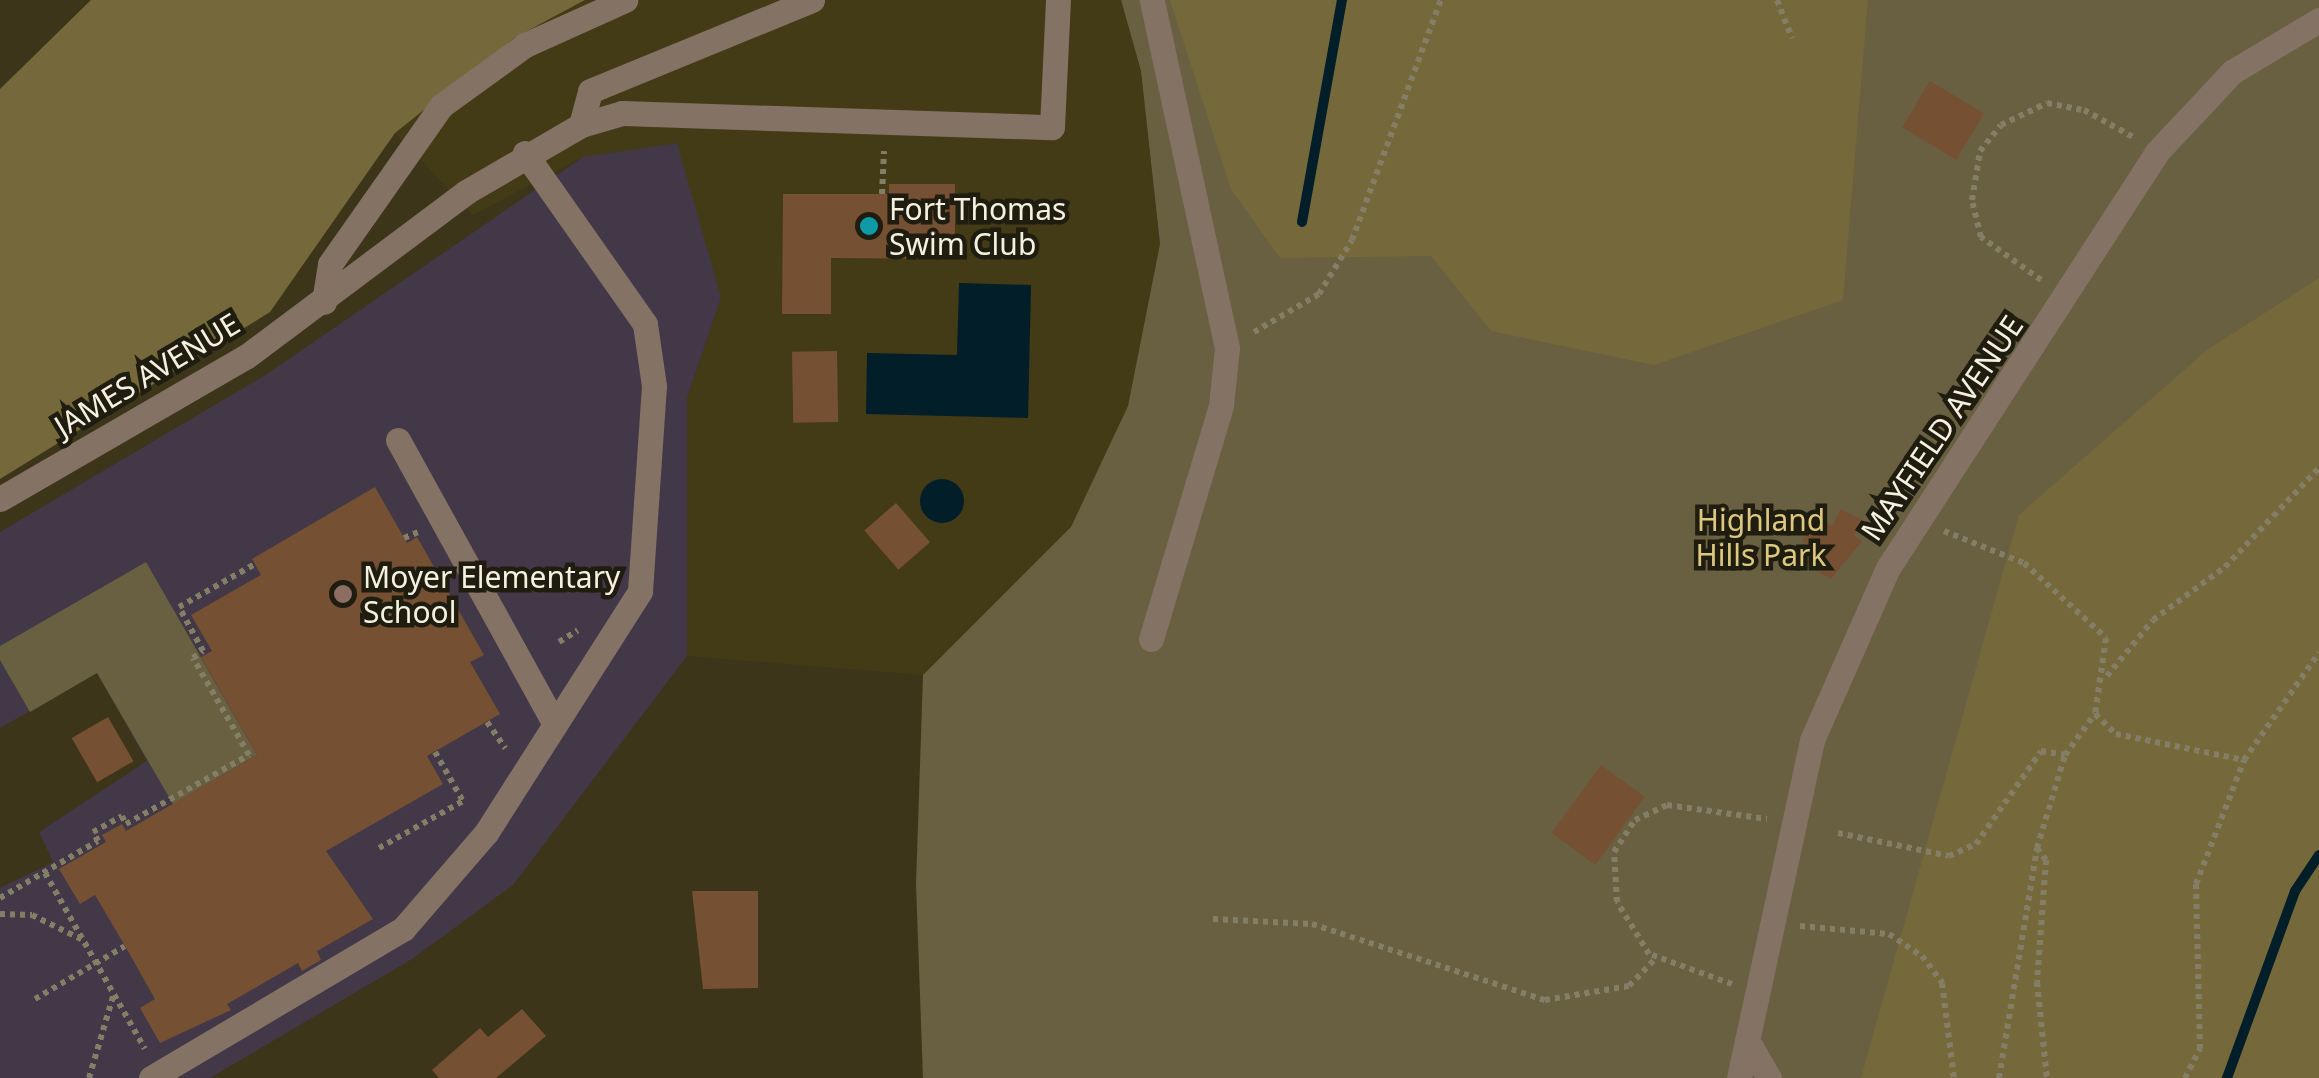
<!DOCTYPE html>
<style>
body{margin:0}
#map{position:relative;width:2319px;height:1078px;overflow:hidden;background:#3c3519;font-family:"Noto Sans",sans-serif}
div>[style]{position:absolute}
.built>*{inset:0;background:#433a16}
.education>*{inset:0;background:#433847}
.green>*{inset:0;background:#686040}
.forest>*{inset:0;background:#75693b}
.water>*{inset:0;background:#021e29}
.round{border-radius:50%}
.stream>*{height:10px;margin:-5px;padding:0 5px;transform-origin:5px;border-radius:5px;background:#021e29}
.building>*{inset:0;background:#755032;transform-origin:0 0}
.path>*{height:6px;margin-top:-3px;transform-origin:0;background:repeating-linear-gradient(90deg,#847e66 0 5px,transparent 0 10px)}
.minor>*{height:25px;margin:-12.5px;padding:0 12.5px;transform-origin:12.5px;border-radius:12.5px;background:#847265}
.dots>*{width:28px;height:28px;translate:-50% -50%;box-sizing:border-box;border:5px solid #1f1c10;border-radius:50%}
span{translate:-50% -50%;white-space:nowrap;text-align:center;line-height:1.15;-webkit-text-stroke:9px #1f1c10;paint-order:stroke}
.poi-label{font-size:30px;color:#f5f1e1}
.left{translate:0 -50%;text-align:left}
.street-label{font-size:30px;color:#f5f1e1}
.park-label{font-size:30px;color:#dcc97f}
</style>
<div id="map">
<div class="built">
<div style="clip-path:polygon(585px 0,1121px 0,1141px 71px,1160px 244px,1128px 406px,1071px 528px,923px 675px,687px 656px,687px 398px,721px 298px,583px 157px,473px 215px,395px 133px,514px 38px)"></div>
</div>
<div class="education">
<div style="clip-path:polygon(677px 143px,721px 298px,687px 398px,687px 656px,513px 885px,412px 959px,210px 1078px,0 1078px,0 888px,53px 862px,39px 832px,147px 761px,97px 673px,0 728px,0 532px,267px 374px,583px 157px)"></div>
</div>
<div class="green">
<div style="clip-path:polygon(1121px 0,2319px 0,2319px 1065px,2308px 1078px,923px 1078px,916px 884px,923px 675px,1071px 527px,1128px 406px,1160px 244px,1141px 71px)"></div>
<div style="clip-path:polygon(146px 562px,257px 755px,173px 804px,97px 673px,30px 712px,0 660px,0 646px)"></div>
</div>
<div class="forest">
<div style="clip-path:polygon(91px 0,585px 0,514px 38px,395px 133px,270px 312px,0 479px,0 89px)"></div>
<div style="clip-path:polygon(1170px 0,1868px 0,1843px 300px,1654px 365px,1491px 331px,1431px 256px,1280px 258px,1231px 189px)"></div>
<div style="clip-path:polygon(2319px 278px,2319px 1078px,1861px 1078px,2019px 515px,2207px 350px)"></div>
</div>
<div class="water">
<div style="clip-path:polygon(959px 283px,1031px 285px,1028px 418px,866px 414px,867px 353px,957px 355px)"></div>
<div class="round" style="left:920px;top:479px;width:44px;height:44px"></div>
</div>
<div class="stream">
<div style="left:1302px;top:222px;width:226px;rotate:-79.8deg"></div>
<div style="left:2227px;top:1078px;width:199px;rotate:-70deg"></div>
<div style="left:2295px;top:891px;width:43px;rotate:-56.3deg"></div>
</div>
<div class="building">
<div style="left:1930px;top:81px;width:63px;height:54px;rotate:31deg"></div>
<div style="clip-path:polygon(889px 184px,955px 184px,955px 259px,831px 258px,831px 314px,782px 314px,783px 194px,889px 194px)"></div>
<div style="left:837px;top:351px;width:71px;height:45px;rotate:89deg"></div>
<div style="clip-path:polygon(375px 487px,407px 543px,417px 537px,484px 655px,470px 662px,500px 714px,427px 756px,443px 784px,326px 851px,373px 919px,317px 951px,321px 960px,302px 971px,298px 963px,227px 1004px,231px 1010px,160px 1043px,140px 1008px,155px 999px,125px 946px,95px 895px,80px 904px,59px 869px,106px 842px,102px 835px,122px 824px,126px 831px,257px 755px,201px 657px,212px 651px,191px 615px,261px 575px,252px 559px)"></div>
<div style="left:896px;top:503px;width:52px;height:42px;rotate:49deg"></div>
<div style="clip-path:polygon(1841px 509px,1863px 521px,1854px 536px,1862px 541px,1831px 579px,1806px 564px,1816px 549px,1802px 541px,1816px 517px,1832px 526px)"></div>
<div style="left:108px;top:717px;width:51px;height:42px;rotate:60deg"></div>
<div style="left:1601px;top:765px;width:54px;height:84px;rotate:36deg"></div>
<div style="clip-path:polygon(692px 891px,758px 891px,758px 988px,703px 989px)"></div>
<div style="clip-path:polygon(522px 1009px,546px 1036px,496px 1078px,439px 1078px,432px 1070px,480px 1028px,488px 1037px)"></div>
</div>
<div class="path">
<div style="left:1777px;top:0;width:41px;rotate:68.5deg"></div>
<div style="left:882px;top:194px;width:43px;rotate:-87.3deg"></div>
<div style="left:2041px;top:280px;width:74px;rotate:-144.4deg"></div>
<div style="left:1981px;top:237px;width:38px;rotate:-104deg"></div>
<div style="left:1972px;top:200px;width:50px;rotate:-80.7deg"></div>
<div style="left:1980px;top:151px;width:33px;rotate:-51deg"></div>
<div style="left:2001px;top:125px;width:51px;rotate:-25.6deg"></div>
<div style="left:2047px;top:103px;width:38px;rotate:11deg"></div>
<div style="left:2084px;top:110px;width:58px;rotate:28.8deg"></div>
<div style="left:1254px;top:332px;width:75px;rotate:-30.3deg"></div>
<div style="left:1319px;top:294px;width:63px;rotate:-58.6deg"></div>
<div style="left:1352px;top:240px;width:256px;rotate:-69.7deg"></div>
<div style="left:1944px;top:531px;width:86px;rotate:21.8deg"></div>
<div style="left:2024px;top:563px;width:111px;rotate:42.4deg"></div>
<div style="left:2106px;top:638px;width:77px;rotate:98.2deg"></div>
<div style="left:2095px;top:714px;width:29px;rotate:44deg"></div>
<div style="left:2116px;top:734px;width:131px;rotate:11.5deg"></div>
<div style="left:404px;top:538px;width:15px;rotate:-23deg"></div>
<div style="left:559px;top:642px;width:22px;rotate:-32deg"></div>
<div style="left:2107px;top:676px;width:72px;rotate:-50.6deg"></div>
<div style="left:2153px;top:620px;width:89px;rotate:-36.4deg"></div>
<div style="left:2225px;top:567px;width:137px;rotate:-46.5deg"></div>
<div style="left:487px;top:722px;width:32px;rotate:55deg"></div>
<div style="left:435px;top:752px;width:59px;rotate:60.4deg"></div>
<div style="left:1838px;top:833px;width:113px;rotate:11.7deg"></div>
<div style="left:1949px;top:856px;width:30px;rotate:-24deg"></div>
<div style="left:1976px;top:844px;width:113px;rotate:-55deg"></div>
<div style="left:2041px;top:751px;width:24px;rotate:9deg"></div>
<div style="left:379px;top:848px;width:96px;rotate:-29.2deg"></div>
<div style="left:2037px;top:848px;width:97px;rotate:-73.2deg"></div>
<div style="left:2065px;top:755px;width:51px;rotate:-53.8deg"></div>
<div style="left:45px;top:873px;width:202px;rotate:60.4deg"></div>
<div style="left:0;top:898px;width:113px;rotate:-30.2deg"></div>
<div style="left:98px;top:841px;width:10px;rotate:-119deg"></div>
<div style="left:93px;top:832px;width:33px;rotate:-29deg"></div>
<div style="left:122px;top:816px;width:9px;rotate:63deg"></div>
<div style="left:126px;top:824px;width:141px;rotate:-29.3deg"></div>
<div style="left:249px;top:755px;width:112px;rotate:-120deg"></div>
<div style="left:193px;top:658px;width:12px;rotate:-35deg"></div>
<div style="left:203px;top:651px;width:50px;rotate:-118.6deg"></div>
<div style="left:179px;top:607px;width:87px;rotate:-29.5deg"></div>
<div style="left:0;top:914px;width:32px;rotate:2deg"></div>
<div style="left:32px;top:915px;width:57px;rotate:26.1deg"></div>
<div style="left:1213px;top:919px;width:99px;rotate:2.9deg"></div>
<div style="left:1312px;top:924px;width:245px;rotate:18.1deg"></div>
<div style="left:1545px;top:1000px;width:85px;rotate:-9.5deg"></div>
<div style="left:1629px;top:986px;width:37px;rotate:-46deg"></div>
<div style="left:1800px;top:926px;width:89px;rotate:5.1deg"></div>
<div style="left:1889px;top:934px;width:40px;rotate:34deg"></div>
<div style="left:1922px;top:956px;width:34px;rotate:53deg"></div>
<div style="left:1942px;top:983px;width:96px;rotate:82.8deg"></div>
<div style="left:1732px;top:984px;width:88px;rotate:-160.1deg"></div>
<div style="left:1649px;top:954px;width:61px;rotate:-121.6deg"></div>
<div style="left:1617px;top:902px;width:50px;rotate:-93.4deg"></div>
<div style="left:1614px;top:852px;width:38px;rotate:-57deg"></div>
<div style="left:1635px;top:820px;width:35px;rotate:-25deg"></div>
<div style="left:1667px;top:805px;width:101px;rotate:8deg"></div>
<div style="left:35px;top:999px;width:104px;rotate:-30.5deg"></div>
<div style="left:89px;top:1078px;width:89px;rotate:-73.6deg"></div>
<div style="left:1999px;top:1078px;width:233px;rotate:-80.6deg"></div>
<div style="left:2037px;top:848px;width:15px;rotate:53deg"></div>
<div style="left:2046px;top:860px;width:122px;rotate:94.2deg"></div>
<div style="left:2037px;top:982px;width:97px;rotate:84.1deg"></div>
<div style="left:2185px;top:1078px;width:33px;rotate:-63deg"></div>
<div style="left:2200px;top:1049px;width:165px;rotate:-91.4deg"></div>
<div style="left:2196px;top:884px;width:133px;rotate:-68.8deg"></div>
<div style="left:2244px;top:760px;width:131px;rotate:-55deg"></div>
</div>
<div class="minor">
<div style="left:581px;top:125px;width:35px;rotate:-75deg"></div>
<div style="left:590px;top:91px;width:240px;rotate:-22.3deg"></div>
<div style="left:324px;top:302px;width:38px;rotate:-81deg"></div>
<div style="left:330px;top:264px;width:193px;rotate:-54.9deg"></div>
<div style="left:441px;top:106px;width:104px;rotate:-36deg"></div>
<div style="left:525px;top:45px;width:110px;rotate:-24.2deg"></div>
<div style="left:398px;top:440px;width:325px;rotate:61.1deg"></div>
<div style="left:0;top:499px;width:285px;rotate:-30.1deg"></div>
<div style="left:247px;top:356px;width:274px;rotate:-36.8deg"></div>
<div style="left:466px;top:192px;width:133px;rotate:-30.2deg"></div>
<div style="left:581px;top:125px;width:43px;rotate:-16.3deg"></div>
<div style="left:622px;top:113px;width:430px;rotate:1.9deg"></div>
<div style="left:1052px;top:127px;width:127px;rotate:-87.3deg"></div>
<div style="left:1151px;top:639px;width:244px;rotate:-73.3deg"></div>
<div style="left:1221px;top:405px;width:57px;rotate:-84deg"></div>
<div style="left:1227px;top:348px;width:356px;rotate:-102.2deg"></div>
<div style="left:1747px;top:1040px;width:44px;rotate:59.9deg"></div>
<div style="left:151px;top:1078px;width:293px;rotate:-30.6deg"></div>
<div style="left:403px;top:929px;width:127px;rotate:-49.2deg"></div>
<div style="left:486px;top:833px;width:287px;rotate:-57.5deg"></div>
<div style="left:640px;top:591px;width:205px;rotate:-86.1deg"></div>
<div style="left:654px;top:386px;width:63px;rotate:-98.3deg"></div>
<div style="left:645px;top:324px;width:209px;rotate:-125.1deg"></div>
<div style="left:1739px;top:1078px;width:346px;rotate:-77.8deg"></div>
<div style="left:1812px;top:740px;width:188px;rotate:-66.2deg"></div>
<div style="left:1888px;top:568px;width:495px;rotate:-57.1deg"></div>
<div style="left:2157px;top:152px;width:110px;rotate:-46.8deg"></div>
<div style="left:2232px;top:72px;width:101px;rotate:-30.9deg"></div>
</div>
<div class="dots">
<div style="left:869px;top:226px;background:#0f9aa8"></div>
<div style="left:343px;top:594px;background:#8d6e63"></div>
</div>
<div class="poi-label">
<span class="left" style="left:889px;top:226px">Fort Thomas<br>Swim Club</span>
<span class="left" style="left:363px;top:594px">Moyer Elementary<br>School</span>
</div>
<div class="street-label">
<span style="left:147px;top:375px;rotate:-31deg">JAMES AVENUE</span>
<span style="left:1942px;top:428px;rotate:-56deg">MAYFIELD AVENUE</span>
</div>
<div class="park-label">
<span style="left:1761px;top:537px">Highland<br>Hills Park</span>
</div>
</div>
